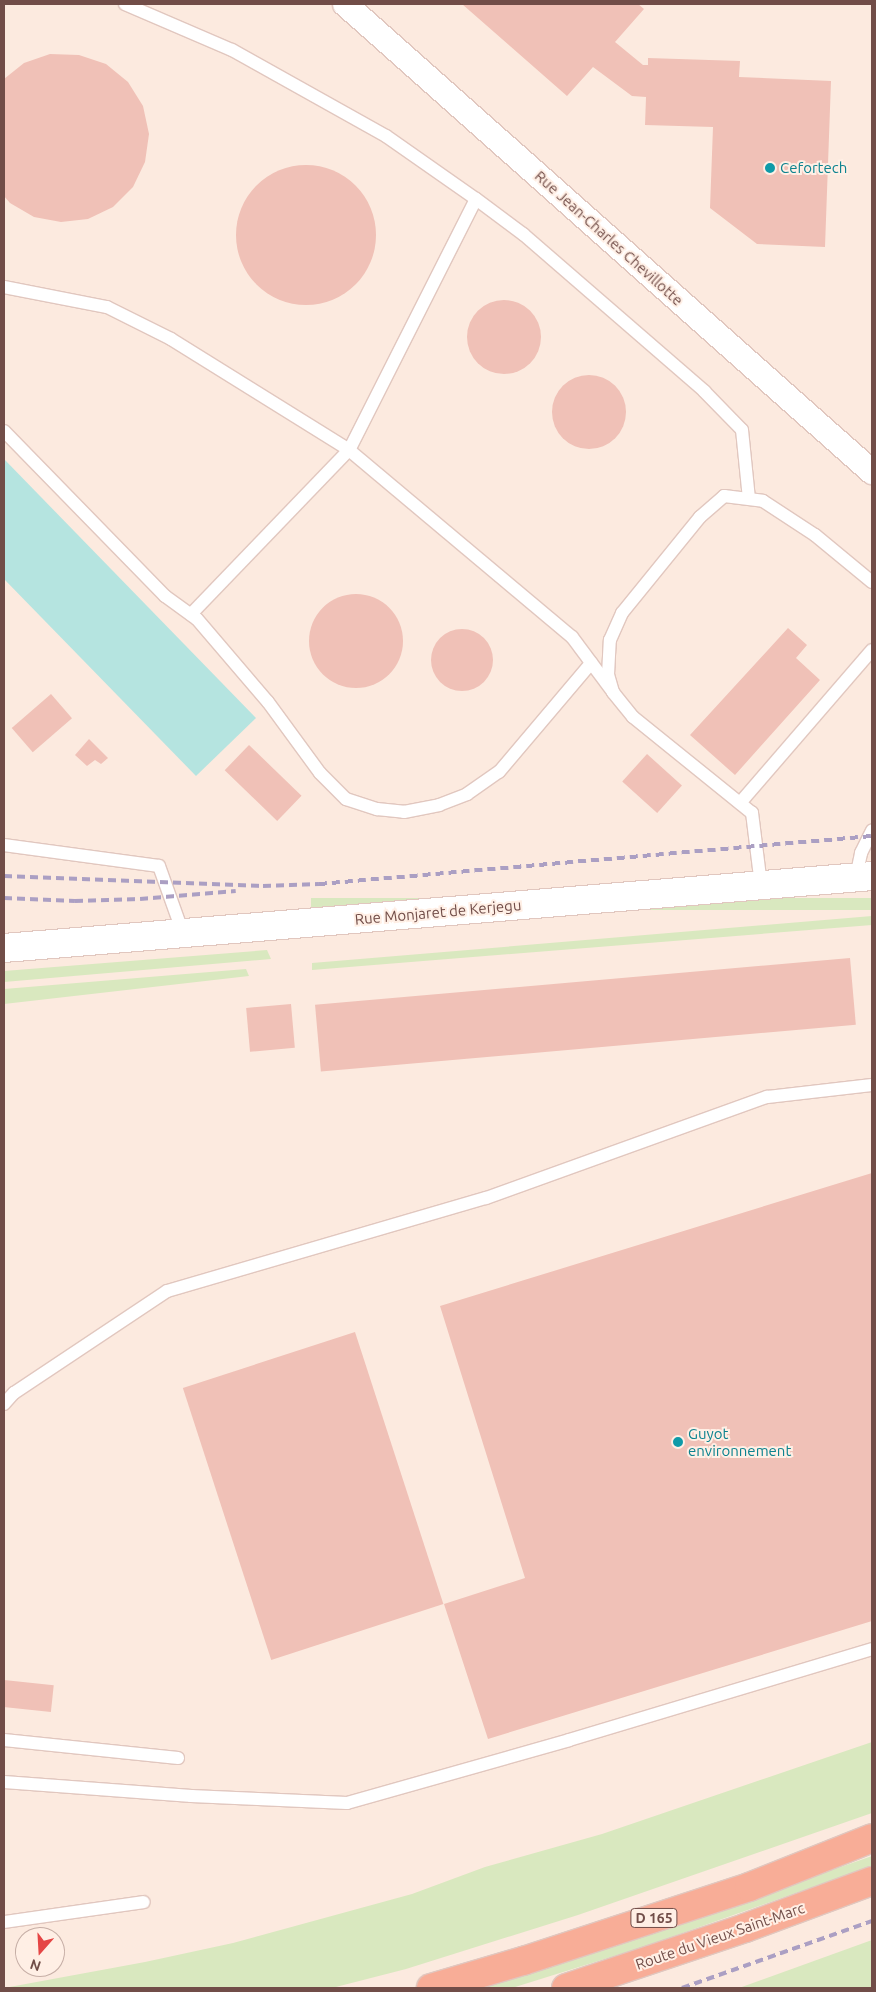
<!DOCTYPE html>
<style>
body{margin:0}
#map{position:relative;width:876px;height:1992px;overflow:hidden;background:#fceadf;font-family:Ubuntu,sans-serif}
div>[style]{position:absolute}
.green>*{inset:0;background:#d9e8bf;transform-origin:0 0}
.water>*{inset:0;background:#b5e4e0}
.building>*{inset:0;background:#f0c1b7;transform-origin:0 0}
.round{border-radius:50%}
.roads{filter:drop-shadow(1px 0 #e1c7bf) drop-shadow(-1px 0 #e1c7bf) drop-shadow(0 1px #e1c7bf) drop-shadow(0 -1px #e1c7bf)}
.service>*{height:12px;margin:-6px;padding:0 6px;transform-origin:6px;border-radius:6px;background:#fff}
.minor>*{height:24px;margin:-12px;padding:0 12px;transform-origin:12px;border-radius:12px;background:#fff}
.tertiary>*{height:28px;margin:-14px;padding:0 14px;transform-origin:14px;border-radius:14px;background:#fff}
.trunk>*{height:28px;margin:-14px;padding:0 14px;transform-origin:14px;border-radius:14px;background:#f8ad97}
.rail>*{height:4px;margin-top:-2px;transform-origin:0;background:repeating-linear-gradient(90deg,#ab9fc3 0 8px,transparent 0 13px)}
.dots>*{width:14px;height:14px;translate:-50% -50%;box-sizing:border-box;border:2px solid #ffefe5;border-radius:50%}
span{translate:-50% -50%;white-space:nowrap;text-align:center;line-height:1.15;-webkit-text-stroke:4px #ffefe5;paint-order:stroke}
.shield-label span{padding:1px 4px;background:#ffefe5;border:1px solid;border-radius:4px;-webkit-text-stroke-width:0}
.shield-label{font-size:14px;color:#714d48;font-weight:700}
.culture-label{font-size:15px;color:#0d838f}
.left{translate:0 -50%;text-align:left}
.street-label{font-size:15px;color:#714d48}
.frame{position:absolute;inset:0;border:5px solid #714d48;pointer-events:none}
.north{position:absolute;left:15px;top:1927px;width:50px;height:50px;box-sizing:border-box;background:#ffefe5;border:1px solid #c6aea6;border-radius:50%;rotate:199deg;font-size:14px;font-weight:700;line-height:20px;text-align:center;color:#714d48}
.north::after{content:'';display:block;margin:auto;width:18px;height:22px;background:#e54645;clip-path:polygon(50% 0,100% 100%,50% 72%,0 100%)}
</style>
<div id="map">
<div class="green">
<div style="left:872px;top:898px;width:12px;height:561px;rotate:90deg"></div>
<div style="clip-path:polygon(872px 916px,872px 925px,312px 970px,312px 963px)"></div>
<div style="clip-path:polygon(267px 950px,271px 959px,4px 982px,4px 971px)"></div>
<div style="clip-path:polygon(246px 969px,249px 976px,4px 1004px,4px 989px)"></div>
<div style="clip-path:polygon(872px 1742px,872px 1813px,578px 1915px,406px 1969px,332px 1988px,4px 1988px,145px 1962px,233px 1943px,412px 1894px,485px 1867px,602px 1834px)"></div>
<div style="clip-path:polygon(872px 1856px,872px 1866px,643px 1947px,512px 1988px,483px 1988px,621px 1944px)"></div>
<div style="clip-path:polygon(872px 1940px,872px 1988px,739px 1988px)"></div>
</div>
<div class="water">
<div style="clip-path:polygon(4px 459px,256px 718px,196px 776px,4px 579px)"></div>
</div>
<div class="building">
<div style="clip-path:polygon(462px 4px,638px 4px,644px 9px,615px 42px,643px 65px,648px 65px,648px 58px,740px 61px,739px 77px,831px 81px,825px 247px,757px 244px,710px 208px,713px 127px,645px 125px,646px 97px,632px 96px,593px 67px,567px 96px)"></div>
<div style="clip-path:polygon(50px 54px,79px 55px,106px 64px,128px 82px,143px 106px,149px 134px,145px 162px,133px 187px,113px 207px,88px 219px,61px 222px,34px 217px,10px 203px,4px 196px,4px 79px,24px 63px)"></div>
<div class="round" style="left:236px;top:165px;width:140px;height:140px"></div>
<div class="round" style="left:467px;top:300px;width:74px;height:74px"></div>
<div class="round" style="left:552px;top:375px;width:74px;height:74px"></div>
<div class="round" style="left:309px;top:594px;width:94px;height:94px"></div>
<div style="clip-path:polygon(788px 628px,807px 645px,796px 658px,820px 680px,735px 775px,690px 735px)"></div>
<div class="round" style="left:431px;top:629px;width:62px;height:62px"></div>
<div style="left:51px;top:694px;width:32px;height:52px;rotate:49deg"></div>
<div style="clip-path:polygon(89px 739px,108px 758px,101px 764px,95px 760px,87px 766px,75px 755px)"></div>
<div style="left:249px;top:745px;width:73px;height:35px;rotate:44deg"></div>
<div style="left:647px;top:754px;width:47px;height:37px;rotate:42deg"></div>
<div style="left:850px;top:958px;width:67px;height:537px;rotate:85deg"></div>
<div style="left:291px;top:1004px;width:44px;height:45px;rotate:85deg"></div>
<div style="clip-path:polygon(872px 1173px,872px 1621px,488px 1739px,444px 1604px,525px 1578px,440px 1306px)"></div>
<div style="left:355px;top:1332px;width:286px;height:181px;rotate:72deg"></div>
<div style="left:4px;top:1680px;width:50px;height:27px;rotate:6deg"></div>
</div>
<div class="roads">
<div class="service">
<div style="left:125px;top:4px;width:116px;rotate:23.3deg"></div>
<div style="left:232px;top:50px;width:176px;rotate:29.2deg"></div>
<div style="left:386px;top:136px;width:110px;rotate:35deg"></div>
<div style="left:476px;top:199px;width:281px;rotate:116.8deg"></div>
<div style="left:349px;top:450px;width:228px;rotate:133.9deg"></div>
<div style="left:476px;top:199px;width:59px;rotate:36.7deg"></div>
<div style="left:523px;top:234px;width:240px;rotate:40.9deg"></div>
<div style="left:704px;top:391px;width:54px;rotate:45.7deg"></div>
<div style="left:742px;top:430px;width:69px;rotate:84.2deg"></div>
<div style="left:4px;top:287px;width:105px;rotate:11deg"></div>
<div style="left:107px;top:307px;width:72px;rotate:26.6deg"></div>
<div style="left:171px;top:339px;width:210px;rotate:31.9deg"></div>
<div style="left:349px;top:450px;width:291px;rotate:40deg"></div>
<div style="left:572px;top:637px;width:69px;rotate:53.3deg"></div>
<div style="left:4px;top:431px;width:231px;rotate:45.7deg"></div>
<div style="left:165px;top:596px;width:39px;rotate:36deg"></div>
<div style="left:197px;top:619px;width:109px;rotate:49.5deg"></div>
<div style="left:268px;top:702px;width:88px;rotate:53.8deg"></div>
<div style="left:320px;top:773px;width:37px;rotate:45deg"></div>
<div style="left:346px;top:799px;width:33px;rotate:18deg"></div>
<div style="left:377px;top:809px;width:27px;rotate:6deg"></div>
<div style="left:404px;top:812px;width:36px;rotate:-11deg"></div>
<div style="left:439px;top:805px;width:30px;rotate:-21deg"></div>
<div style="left:467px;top:794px;width:39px;rotate:-35deg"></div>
<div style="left:499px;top:772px;width:143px;rotate:-49.8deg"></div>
<div style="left:740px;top:803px;width:202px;rotate:-49.2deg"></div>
<div style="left:4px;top:845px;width:156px;rotate:7.7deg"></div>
<div style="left:159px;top:866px;width:71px;rotate:70.3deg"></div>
<div style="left:856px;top:877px;width:25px;rotate:-78deg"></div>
<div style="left:861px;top:853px;width:25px;rotate:-64deg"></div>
<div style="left:761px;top:885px;width:73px;rotate:-97.1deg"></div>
<div style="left:752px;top:813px;width:153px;rotate:-141.1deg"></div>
<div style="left:633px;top:717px;width:32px;rotate:-129deg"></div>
<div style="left:613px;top:692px;width:18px;rotate:-106deg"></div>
<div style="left:608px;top:675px;width:35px;rotate:-87deg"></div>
<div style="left:610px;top:640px;width:30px;rotate:-66deg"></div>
<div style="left:622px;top:613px;width:124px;rotate:-50.9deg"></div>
<div style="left:700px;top:517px;width:32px;rotate:-41deg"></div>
<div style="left:724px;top:496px;width:39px;rotate:7deg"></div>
<div style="left:763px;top:501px;width:62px;rotate:33.2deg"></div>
<div style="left:815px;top:535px;width:74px;rotate:39.5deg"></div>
<div style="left:4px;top:1404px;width:15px;rotate:-48deg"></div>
<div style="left:14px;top:1393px;width:184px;rotate:-33.7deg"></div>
<div style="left:167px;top:1291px;width:332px;rotate:-16.3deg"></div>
<div style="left:486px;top:1198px;width:299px;rotate:-19.8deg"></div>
<div style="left:767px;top:1097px;width:106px;rotate:-6.5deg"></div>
<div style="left:4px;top:1740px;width:175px;rotate:5.9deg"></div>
<div style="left:4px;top:1782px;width:188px;rotate:4.3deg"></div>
<div style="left:191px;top:1796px;width:156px;rotate:2.6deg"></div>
<div style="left:347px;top:1803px;width:231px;rotate:-15.8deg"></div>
<div style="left:569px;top:1740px;width:316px;rotate:-16.7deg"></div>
<div style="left:4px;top:1922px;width:141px;rotate:-8.1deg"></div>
</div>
<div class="minor">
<div style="left:345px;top:4px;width:705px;rotate:41.61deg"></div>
</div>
<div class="tertiary">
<div style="left:4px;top:948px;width:871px;rotate:-4.74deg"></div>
</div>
<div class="trunk">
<div style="left:431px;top:1988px;width:96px;rotate:-16.4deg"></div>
<div style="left:523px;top:1961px;width:238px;rotate:-18.1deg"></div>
<div style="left:749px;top:1887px;width:132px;rotate:-21.7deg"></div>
<div style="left:566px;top:1988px;width:189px;rotate:-18.5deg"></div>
<div style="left:745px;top:1928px;width:135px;rotate:-20.3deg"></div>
</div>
</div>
<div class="rail">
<div style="left:4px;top:876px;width:259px;rotate:2.2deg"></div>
<div style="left:263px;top:886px;width:56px;rotate:-2deg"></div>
<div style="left:319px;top:884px;width:555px;rotate:-4.96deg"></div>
<div style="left:4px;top:898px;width:71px;rotate:2.4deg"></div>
<div style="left:75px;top:901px;width:65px;rotate:-1.8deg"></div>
<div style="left:140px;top:899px;width:96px;rotate:-4.8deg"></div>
<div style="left:682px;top:1988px;width:201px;rotate:-19.4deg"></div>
</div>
<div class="dots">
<div style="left:770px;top:168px;background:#0f9aa8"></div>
<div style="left:678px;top:1442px;background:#0f9aa8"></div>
</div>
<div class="shield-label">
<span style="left:654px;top:1918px">D 165</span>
</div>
<div class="culture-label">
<span class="left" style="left:780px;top:168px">Cefortech</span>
<span class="left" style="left:688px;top:1442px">Guyot<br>environnement</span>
</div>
<div class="street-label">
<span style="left:609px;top:238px;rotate:42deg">Rue Jean-Charles Chevillotte</span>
<span style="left:438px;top:912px;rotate:-5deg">Rue Monjaret de Kerjegu</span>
<span style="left:720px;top:1936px;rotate:-19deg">Route du Vieux Saint-Marc</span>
</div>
<div class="frame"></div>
<div class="north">N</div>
</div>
